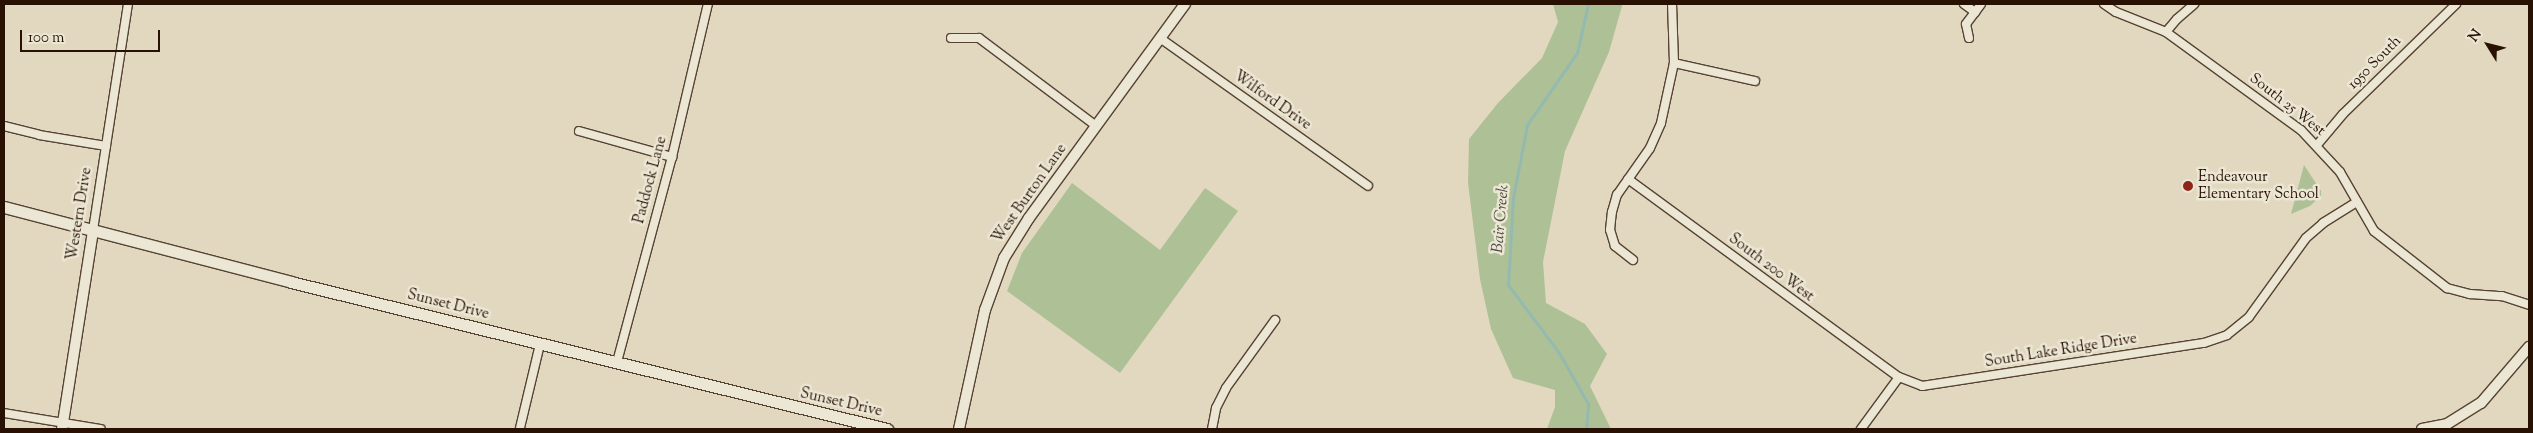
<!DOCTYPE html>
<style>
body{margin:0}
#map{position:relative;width:2533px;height:433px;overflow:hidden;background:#e1d8bf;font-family:"Sorts Mill Goudy",serif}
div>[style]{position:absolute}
.green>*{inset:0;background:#aec096}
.stream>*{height:2.5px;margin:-1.25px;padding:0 1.25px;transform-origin:1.25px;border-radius:1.25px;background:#94bab0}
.roads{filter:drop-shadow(1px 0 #564332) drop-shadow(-1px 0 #564332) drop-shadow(0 1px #564332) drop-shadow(0 -1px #564332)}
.minor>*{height:8px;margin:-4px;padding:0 4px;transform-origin:4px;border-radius:4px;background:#ece6d5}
.tertiary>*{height:10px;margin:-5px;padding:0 5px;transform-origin:5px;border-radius:5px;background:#ece6d5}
.secondary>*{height:11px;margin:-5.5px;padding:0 5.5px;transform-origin:5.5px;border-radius:5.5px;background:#ece6d5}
.dots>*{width:14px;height:14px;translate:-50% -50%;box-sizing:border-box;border:2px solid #ece6d5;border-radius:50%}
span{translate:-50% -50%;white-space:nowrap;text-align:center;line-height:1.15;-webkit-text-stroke:5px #ece6d5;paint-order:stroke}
.street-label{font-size:15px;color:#281103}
.poi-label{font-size:15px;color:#281103}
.left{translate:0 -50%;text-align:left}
.water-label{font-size:16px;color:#4e4c40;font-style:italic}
.frame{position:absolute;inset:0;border:5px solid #281103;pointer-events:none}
.north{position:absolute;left:2463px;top:20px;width:50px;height:50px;-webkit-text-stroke:4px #ece6d5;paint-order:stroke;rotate:306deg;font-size:14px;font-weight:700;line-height:20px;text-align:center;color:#281103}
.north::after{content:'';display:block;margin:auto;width:18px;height:22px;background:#281103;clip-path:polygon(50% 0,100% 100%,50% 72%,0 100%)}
.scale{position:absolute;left:20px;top:30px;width:140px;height:22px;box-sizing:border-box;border:2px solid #281103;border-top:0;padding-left:6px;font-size:15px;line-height:18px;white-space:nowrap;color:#281103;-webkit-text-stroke:4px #ece6d5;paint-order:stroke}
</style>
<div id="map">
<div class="green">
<div style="clip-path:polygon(1553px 4px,1621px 4px,1622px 6px,1609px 52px,1565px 151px,1543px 262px,1546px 303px,1585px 324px,1607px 354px,1590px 386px,1611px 429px,1547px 429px,1555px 407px,1555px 390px,1513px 378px,1491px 329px,1480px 279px,1468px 183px,1469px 139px,1498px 103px,1542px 58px,1558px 22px)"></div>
<div style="clip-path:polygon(2304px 165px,2321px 191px,2321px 196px,2310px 206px,2291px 214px)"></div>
<div style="clip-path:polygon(1072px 183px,1160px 250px,1205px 188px,1238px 211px,1120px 373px,1007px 291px,1022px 253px)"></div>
</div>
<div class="stream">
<div style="left:1586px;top:429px;width:25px;rotate:-85deg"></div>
<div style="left:1588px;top:404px;width:59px;rotate:-119.6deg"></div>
<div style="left:1559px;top:353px;width:85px;rotate:-126.9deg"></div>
<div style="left:1508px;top:285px;width:87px;rotate:-86.7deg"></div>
<div style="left:1513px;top:198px;width:74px;rotate:-79.1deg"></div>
<div style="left:1527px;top:125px;width:88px;rotate:-55.2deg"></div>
<div style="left:1577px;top:53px;width:50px;rotate:-77.3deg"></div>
</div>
<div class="roads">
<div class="minor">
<div style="left:1964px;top:4px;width:14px;rotate:36deg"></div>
<div style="left:2104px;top:4px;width:14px;rotate:34deg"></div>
<div style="left:2116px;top:12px;width:54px;rotate:21.8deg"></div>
<div style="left:2166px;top:32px;width:167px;rotate:36deg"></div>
<div style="left:2301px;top:130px;width:57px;rotate:47.1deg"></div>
<div style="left:2340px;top:172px;width:68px;rotate:60deg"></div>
<div style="left:2374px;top:231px;width:93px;rotate:38deg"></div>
<div style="left:2447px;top:288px;width:24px;rotate:15deg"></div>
<div style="left:2470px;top:294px;width:32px;rotate:4deg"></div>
<div style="left:2502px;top:296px;width:28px;rotate:18deg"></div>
<div style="left:2166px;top:32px;width:17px;rotate:-50deg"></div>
<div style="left:2177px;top:19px;width:23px;rotate:-41deg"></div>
<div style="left:951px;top:38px;width:28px"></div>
<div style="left:979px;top:38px;width:146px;rotate:36.9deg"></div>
<div style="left:1160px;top:38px;width:255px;rotate:35.4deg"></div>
<div style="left:1969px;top:38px;width:14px;rotate:-102deg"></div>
<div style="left:1966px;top:24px;width:25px;rotate:-53deg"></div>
<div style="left:1674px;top:63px;width:83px;rotate:12.5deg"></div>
<div style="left:4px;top:126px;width:36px;rotate:14deg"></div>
<div style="left:39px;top:135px;width:68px;rotate:9.3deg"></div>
<div style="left:579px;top:131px;width:97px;rotate:15.6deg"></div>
<div style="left:2317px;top:145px;width:40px;rotate:-50deg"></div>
<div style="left:2343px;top:114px;width:158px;rotate:-44.2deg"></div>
<div style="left:1628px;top:179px;width:336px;rotate:36.2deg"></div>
<div style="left:1899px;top:377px;width:25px;rotate:21deg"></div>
<div style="left:1922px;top:386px;width:285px;rotate:-8.7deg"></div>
<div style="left:2204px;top:343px;width:24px;rotate:-19deg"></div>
<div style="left:2227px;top:335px;width:28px;rotate:-39deg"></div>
<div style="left:2249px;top:317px;width:97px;rotate:-54.2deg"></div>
<div style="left:2306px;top:238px;width:23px;rotate:-41deg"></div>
<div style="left:2323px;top:223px;width:40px;rotate:-32deg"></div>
<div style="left:93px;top:230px;width:229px;rotate:-81.2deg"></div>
<div style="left:1633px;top:260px;width:23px;rotate:-142deg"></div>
<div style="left:1615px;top:246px;width:17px;rotate:-107deg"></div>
<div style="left:1610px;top:230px;width:18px;rotate:-84deg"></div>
<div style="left:1612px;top:212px;width:18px;rotate:-74deg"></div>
<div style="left:1617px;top:195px;width:57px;rotate:-54.9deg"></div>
<div style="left:1650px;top:148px;width:27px;rotate:-66deg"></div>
<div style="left:1661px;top:123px;width:61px;rotate:-77.8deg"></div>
<div style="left:1674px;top:63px;width:59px;rotate:-91.9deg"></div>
<div style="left:617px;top:362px;width:212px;rotate:-75deg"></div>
<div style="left:672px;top:157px;width:157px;rotate:-76.8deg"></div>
<div style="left:4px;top:413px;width:98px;rotate:9.4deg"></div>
<div style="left:520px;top:428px;width:86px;rotate:-76.6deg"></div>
<div style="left:1212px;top:429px;width:21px;rotate:-79deg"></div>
<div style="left:1216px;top:408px;width:22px;rotate:-63deg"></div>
<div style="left:1226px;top:388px;width:84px;rotate:-54.2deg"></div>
<div style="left:1861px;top:429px;width:64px;rotate:-53.8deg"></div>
</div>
<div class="tertiary">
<div style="left:62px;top:429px;width:201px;rotate:-81.1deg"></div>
<div style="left:959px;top:429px;width:122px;rotate:-77.7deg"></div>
<div style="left:985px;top:310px;width:55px;rotate:-69.9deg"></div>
<div style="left:1004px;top:258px;width:47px;rotate:-58deg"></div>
<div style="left:1029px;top:218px;width:265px;rotate:-53.9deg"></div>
<div style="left:2422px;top:429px;width:25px;rotate:-11deg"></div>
<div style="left:2447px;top:424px;width:40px;rotate:-32deg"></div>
<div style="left:2481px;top:403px;width:74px;rotate:-49.4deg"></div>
</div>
<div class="secondary">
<div style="left:4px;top:207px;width:297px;rotate:14.6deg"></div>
<div style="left:291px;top:282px;width:614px;rotate:13.86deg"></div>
</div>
</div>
<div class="dots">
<div style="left:2188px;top:186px;background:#8f2418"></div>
</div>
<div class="street-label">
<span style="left:2375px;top:63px;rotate:-45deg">1950 South</span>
<span style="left:1272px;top:101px;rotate:35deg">Wilford Drive</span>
<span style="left:2287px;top:105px;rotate:38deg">South 25 West</span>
<span style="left:651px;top:180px;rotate:-75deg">Paddock Lane</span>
<span style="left:1030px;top:194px;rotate:-55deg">West Burton Lane</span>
<span style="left:80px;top:214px;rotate:-81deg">Western Drive</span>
<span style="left:1771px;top:268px;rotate:37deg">South 200 West</span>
<span style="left:448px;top:305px;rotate:14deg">Sunset Drive</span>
<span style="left:2061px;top:351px;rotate:-9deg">South Lake Ridge Drive</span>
<span style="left:841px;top:403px;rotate:13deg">Sunset Drive</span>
</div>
<div class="poi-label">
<span class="left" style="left:2198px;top:186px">Endeavour<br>Elementary School</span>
</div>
<div class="water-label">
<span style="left:1502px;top:219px;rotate:-85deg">Bair Creek</span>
</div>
<div class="frame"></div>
<div class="north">N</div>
<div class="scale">100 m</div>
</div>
